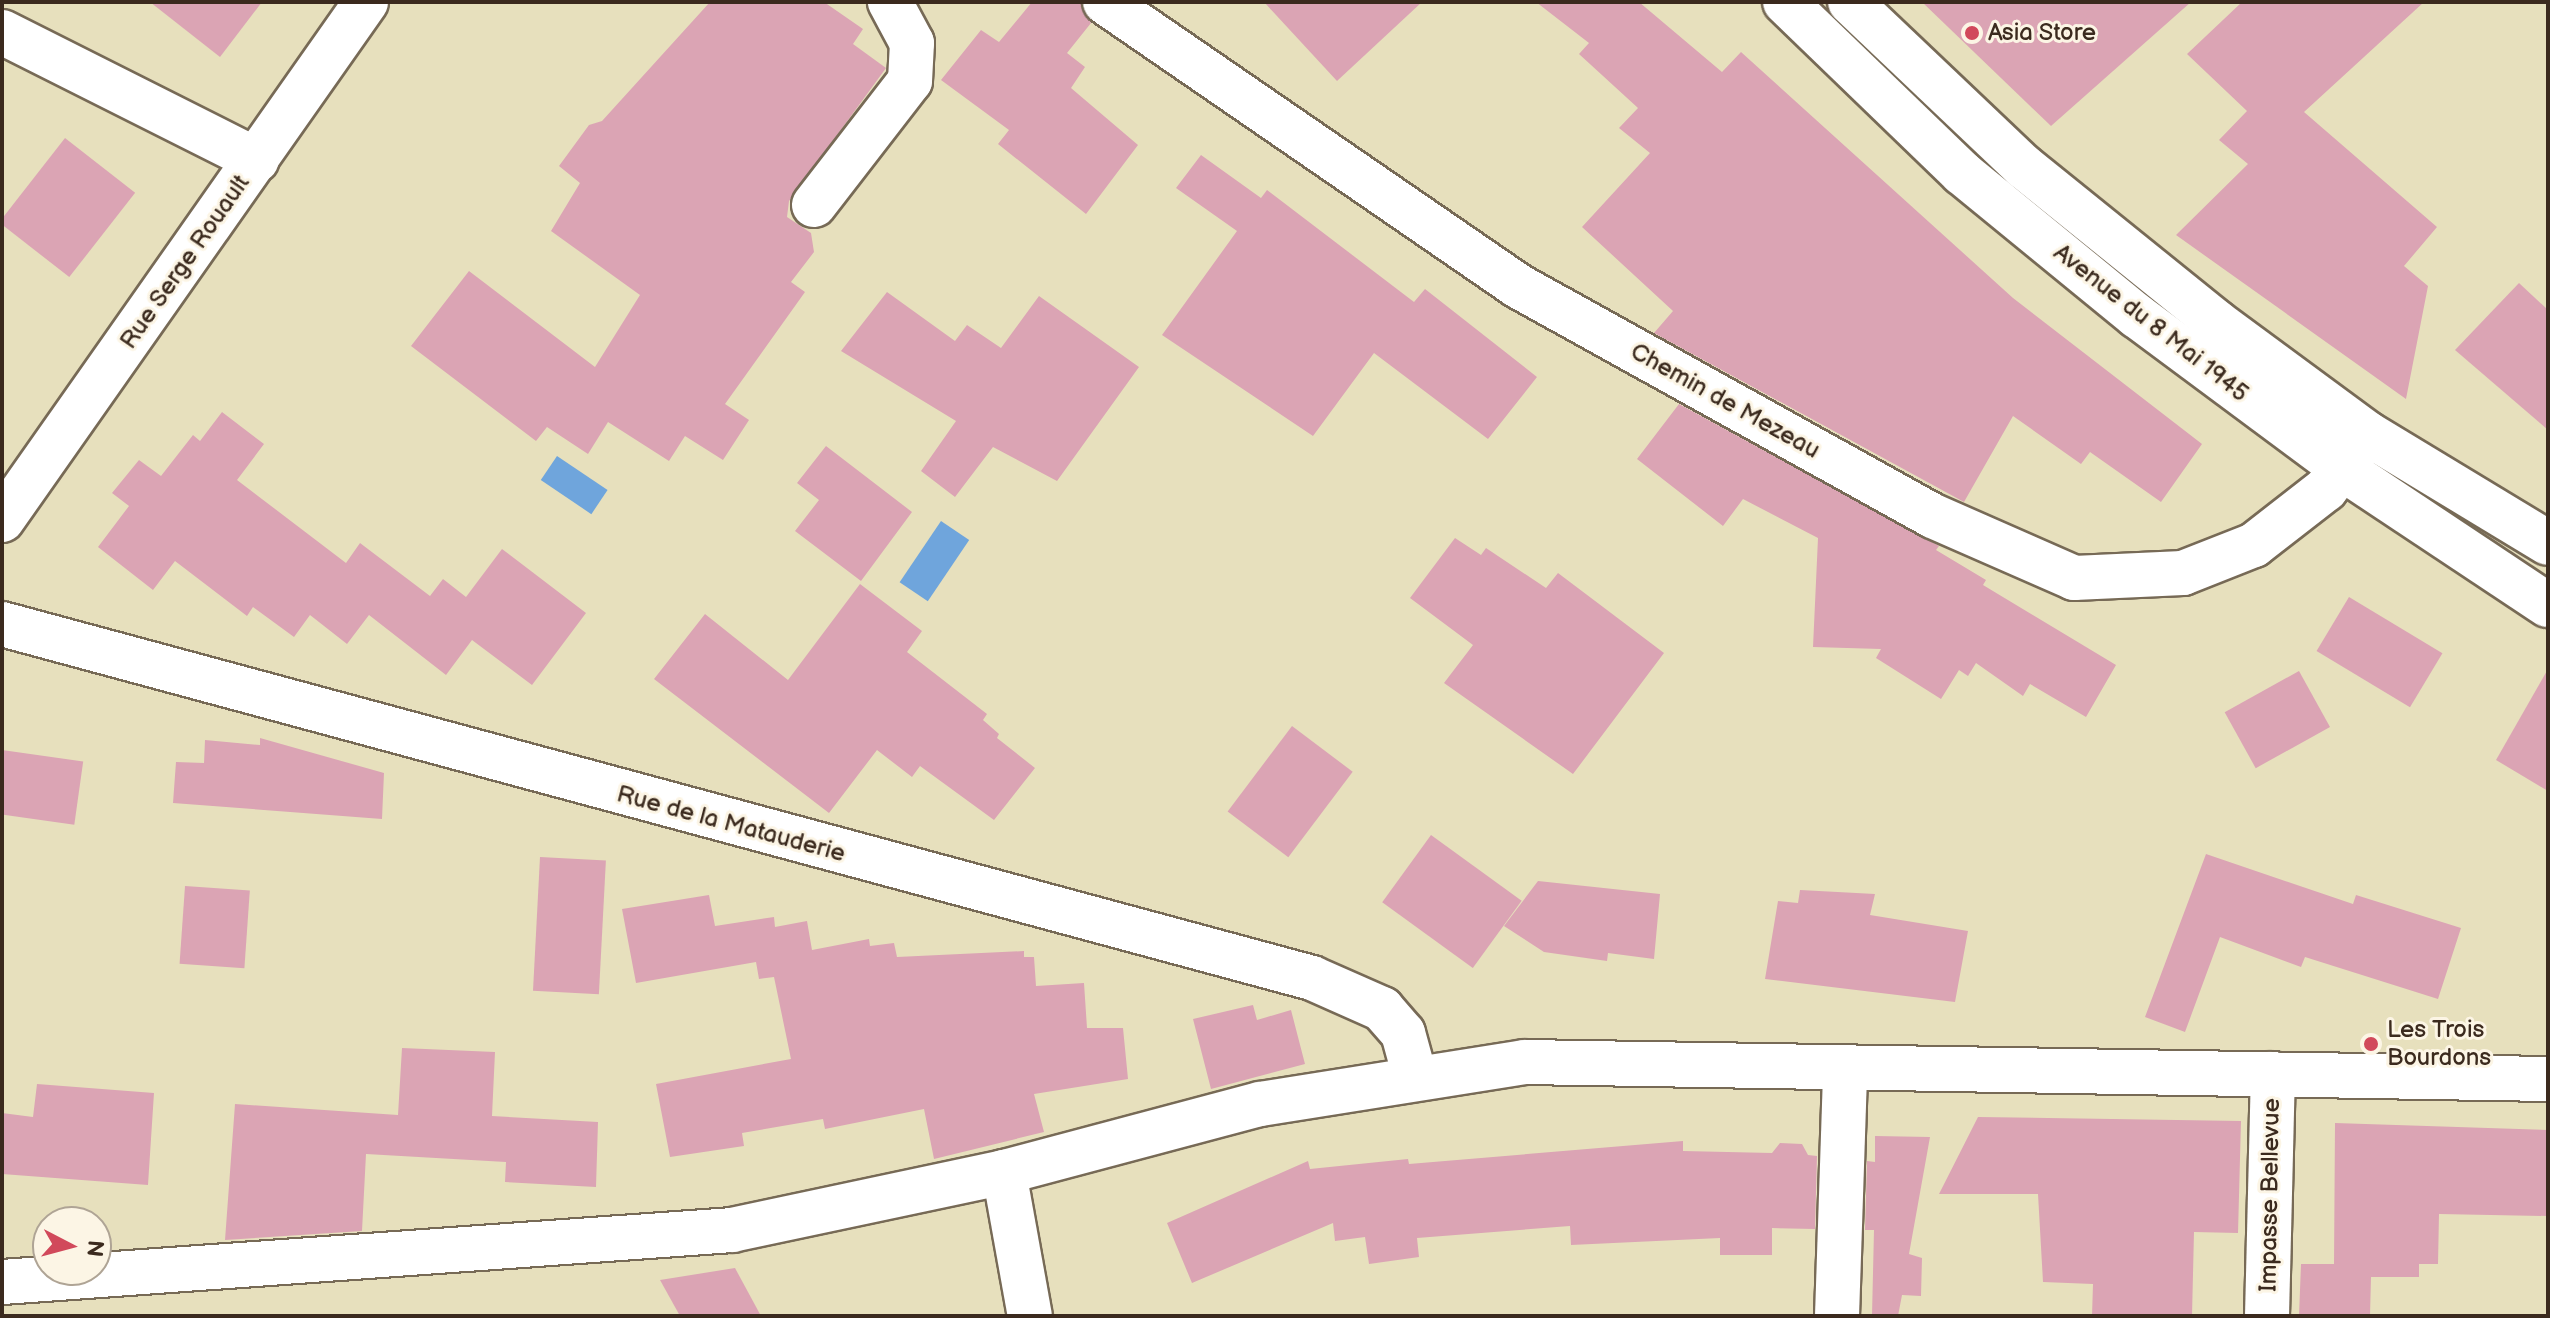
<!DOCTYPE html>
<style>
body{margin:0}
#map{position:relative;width:2550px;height:1318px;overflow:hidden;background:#e7e0bd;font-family:"Balsamiq Sans",sans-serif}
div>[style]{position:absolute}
.water>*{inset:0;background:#6fa5dc;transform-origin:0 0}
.building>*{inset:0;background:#dba4b4;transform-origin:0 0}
.roads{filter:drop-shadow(2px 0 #776a56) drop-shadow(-2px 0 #776a56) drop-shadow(0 2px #776a56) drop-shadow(0 -2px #776a56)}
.minor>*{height:44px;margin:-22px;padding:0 22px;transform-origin:22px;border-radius:22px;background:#fff}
.major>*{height:44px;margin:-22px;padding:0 22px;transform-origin:22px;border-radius:22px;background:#fff}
.dots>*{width:22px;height:22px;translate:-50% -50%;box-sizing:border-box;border:4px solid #fcf5e5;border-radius:50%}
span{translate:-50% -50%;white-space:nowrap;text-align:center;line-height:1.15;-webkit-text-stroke:6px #fcf5e5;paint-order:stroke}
.poi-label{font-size:24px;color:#3b2a1e}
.left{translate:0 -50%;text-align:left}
.street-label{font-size:24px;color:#3b2a1e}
.frame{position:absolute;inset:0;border:4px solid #3b2a1e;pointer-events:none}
.north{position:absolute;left:32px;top:1206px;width:80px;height:80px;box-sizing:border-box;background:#fcf5e5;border:2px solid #afa495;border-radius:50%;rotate:96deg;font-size:22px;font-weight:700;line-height:32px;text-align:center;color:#3b2a1e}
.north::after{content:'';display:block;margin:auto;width:28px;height:36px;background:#d1495b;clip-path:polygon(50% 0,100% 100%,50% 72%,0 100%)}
</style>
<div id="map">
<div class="water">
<div style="left:557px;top:456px;width:61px;height:29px;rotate:34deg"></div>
<div style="left:941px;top:521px;width:34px;height:74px;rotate:34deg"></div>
</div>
<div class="building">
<div style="clip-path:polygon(150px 2px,262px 2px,220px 57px)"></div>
<div style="clip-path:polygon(710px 2px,824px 2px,863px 29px,853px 44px,886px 68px,789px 201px,787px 217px,811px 233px,814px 252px,791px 282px,805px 292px,725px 404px,749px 420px,723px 460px,685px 436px,669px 461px,608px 422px,588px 454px,547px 427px,536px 441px,411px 346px,469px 271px,595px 367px,640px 295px,551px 231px,580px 183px,559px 166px,589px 125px,602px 121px)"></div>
<div style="clip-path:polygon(1032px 2px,1080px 2px,1091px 23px,1067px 53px,1085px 67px,1071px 88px,1138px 145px,1086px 214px,998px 144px,1009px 130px,941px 80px,981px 30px,999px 42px)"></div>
<div style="clip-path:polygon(1264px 2px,1422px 2px,1337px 81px)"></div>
<div style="clip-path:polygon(1536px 2px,1639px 2px,1722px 72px,1741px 52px,2013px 298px,2202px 444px,2161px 502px,2090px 452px,2081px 464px,2013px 416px,1964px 502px,1654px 333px,1673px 311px,1582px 227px,1650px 153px,1619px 128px,1638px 108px,1579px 54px,1589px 43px)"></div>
<div style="clip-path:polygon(1922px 2px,2191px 2px,2051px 126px)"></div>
<div style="clip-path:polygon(2242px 2px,2424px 2px,2304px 112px,2437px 227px,2404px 266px,2428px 286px,2406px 399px,2176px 235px,2248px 164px,2219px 140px,2247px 111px,2187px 54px)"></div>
<div style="left:65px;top:138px;width:89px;height:107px;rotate:38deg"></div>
<div style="clip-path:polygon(1201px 155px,1261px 198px,1267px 190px,1414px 302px,1425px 289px,1537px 377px,1488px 439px,1374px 353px,1313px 436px,1162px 335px,1237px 231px,1176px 188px)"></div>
<div style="clip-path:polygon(2519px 283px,2548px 310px,2548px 430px,2455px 350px)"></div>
<div style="clip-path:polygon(887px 292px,955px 341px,967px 325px,1001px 348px,1039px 296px,1139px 367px,1057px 481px,993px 447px,955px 497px,921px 471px,956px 421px,841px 351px)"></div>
<div style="clip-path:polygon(1679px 404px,1939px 546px,1936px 550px,1986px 580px,1983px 585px,2116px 665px,2086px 717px,2030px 684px,2023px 696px,1976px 663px,1968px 676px,1959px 670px,1941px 699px,1876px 658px,1881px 649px,1813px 647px,1818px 538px,1743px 499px,1723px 526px,1637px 459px)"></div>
<div style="clip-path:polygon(222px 412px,264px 444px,237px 480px,346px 563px,360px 543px,430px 596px,443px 579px,466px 597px,502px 549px,586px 613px,532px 685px,472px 640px,446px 675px,369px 615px,347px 644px,310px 615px,294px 637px,253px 607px,247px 616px,175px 561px,153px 590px,98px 547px,129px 506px,112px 493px,139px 460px,161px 476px,193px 435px,200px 441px)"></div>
<div style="clip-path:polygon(826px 446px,912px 512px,861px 581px,795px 531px,819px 500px,797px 483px)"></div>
<div style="clip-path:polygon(1455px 538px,1481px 555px,1486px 548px,1546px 588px,1558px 573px,1664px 653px,1573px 774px,1444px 683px,1473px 645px,1410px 598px)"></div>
<div style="clip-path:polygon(860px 584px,922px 631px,907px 652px,987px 714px,983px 720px,999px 734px,997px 738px,1035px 768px,994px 820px,920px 766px,912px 777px,877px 750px,829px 813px,654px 679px,705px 614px,788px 680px)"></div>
<div style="left:2349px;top:597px;width:109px;height:63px;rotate:31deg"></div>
<div style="clip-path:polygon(2548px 669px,2548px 791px,2496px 760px)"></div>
<div style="left:2299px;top:671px;width:64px;height:85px;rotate:61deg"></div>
<div style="left:1292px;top:726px;width:76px;height:107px;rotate:37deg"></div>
<div style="clip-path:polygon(260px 738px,384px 773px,382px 819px,173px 803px,176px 762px,204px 763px,205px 740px,260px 745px)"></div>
<div style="left:2px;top:750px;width:82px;height:64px;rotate:8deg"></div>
<div style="left:1431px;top:835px;width:112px;height:83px;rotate:36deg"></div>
<div style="clip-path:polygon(2206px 854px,2353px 904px,2356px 895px,2461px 928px,2438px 999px,2305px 957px,2301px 967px,2220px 937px,2185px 1032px,2145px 1017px)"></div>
<div style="left:540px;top:857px;width:66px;height:134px;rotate:3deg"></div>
<div style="clip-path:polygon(1538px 881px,1660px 894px,1654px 959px,1608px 953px,1607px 961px,1544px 952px,1504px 926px)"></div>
<div style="left:185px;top:886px;width:65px;height:78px;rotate:4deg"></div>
<div style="clip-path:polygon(1800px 890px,1875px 894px,1870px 915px,1968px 931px,1955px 1002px,1765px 979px,1778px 901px,1798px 903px)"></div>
<div style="clip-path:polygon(709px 895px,715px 926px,774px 917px,775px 927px,807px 921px,812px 950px,869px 939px,870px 946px,894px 943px,897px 957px,1024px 951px,1024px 957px,1034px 957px,1036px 986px,1084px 983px,1087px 1028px,1123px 1028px,1128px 1079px,1034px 1094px,1044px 1132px,934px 1159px,924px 1109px,825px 1129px,823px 1119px,742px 1133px,744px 1146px,670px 1157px,656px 1084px,791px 1059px,774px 977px,759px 979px,756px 962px,636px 983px,622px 909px)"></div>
<div style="clip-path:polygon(1253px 1005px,1257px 1020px,1291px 1010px,1305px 1064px,1211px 1089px,1193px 1019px)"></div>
<div style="clip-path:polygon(402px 1048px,495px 1052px,492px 1116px,598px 1122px,596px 1187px,505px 1182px,506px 1162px,366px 1154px,362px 1231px,225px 1240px,235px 1104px,398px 1115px)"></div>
<div style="clip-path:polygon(37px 1084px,154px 1093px,148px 1185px,2px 1174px,2px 1113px,33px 1117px)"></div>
<div style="clip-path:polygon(1978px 1117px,2241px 1121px,2238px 1233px,2194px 1232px,2192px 1316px,2092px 1316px,2093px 1284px,2043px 1282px,2038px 1194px,1939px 1194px)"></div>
<div style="clip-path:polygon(2335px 1123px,2548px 1130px,2548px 1216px,2439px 1214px,2438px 1264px,2419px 1264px,2419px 1277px,2371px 1277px,2370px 1316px,2299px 1316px,2301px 1264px,2334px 1264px)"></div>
<div style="clip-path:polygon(1875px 1136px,1930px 1137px,1909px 1254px,1922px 1258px,1921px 1296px,1902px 1295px,1898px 1316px,1872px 1316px,1874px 1230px,1865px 1230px,1867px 1161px,1875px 1162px)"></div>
<div style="clip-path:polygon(1683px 1141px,1683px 1151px,1772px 1153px,1780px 1143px,1802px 1144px,1808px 1155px,1817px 1156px,1815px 1229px,1772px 1228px,1772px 1255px,1720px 1255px,1720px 1238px,1571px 1245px,1570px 1226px,1417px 1238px,1419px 1257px,1369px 1264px,1365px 1237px,1335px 1241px,1333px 1223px,1192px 1283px,1167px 1223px,1308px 1161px,1310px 1169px,1408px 1159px,1409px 1164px)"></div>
<div style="clip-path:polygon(735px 1268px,761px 1316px,680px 1316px,660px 1280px)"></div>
</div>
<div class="roads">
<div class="minor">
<div style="left:1105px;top:2px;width:501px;rotate:34.51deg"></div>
<div style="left:1518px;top:286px;width:474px;rotate:29deg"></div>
<div style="left:1933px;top:516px;width:154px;rotate:23.7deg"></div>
<div style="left:2074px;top:578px;width:109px;rotate:-2.6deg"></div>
<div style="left:2183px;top:573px;width:76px;rotate:-21.5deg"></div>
<div style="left:2254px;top:545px;width:91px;rotate:-37.9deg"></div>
<div style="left:2326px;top:489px;width:63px;rotate:-52.8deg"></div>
<div style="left:2px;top:32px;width:285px;rotate:26.7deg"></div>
<div style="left:814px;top:205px;width:157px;rotate:-52.3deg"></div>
<div style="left:910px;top:81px;width:38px;rotate:-87deg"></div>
<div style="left:912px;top:43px;width:47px;rotate:-118.2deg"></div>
<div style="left:2px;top:520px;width:633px;rotate:-54.9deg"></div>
<div style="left:2px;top:624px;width:1357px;rotate:15.12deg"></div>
<div style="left:1312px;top:978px;width:77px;rotate:23.9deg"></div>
<div style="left:1382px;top:1009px;width:32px;rotate:49deg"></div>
<div style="left:1403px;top:1033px;width:46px;rotate:74.7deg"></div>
<div style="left:1004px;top:1172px;width:146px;rotate:79.8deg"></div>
<div style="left:2px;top:1282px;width:732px;rotate:-4.07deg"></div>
<div style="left:732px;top:1230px;width:278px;rotate:-12deg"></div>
<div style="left:1004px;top:1172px;width:265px;rotate:-14.9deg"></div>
<div style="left:1260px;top:1104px;width:267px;rotate:-9deg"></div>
<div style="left:1524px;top:1062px;width:1024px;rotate:0.95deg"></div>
<div style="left:1837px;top:1316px;width:247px;rotate:-88.1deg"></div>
<div style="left:2267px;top:1316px;width:242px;rotate:-88.6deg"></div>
</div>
<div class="major">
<div style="left:1785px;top:2px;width:246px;rotate:44deg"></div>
<div style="left:1962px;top:173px;width:226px;rotate:39.3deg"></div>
<div style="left:2137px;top:316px;width:257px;rotate:36.6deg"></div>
<div style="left:2343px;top:469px;width:246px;rotate:33.6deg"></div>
<div style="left:1850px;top:2px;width:240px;rotate:43.5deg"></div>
<div style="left:2024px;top:167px;width:247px;rotate:38.9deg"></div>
<div style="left:2216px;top:322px;width:189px;rotate:36.4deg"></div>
<div style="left:2368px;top:434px;width:210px;rotate:31.2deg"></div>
</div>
</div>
<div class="dots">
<div style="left:1972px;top:33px;background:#d1495b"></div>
<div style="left:2371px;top:1044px;background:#d1495b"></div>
</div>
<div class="poi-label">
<span class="left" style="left:1988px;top:33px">Asia Store</span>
<span class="left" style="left:2387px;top:1044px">Les Trois<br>Bourdons</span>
</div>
<div class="street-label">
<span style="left:185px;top:262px;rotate:-55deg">Rue Serge Rouault</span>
<span style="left:2151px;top:323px;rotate:38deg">Avenue du 8 Mai 1945</span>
<span style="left:1725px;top:401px;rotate:29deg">Chemin de Mezeau</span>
<span style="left:731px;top:824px;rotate:15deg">Rue de la Matauderie</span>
<span style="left:2270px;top:1195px;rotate:-89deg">Impasse Bellevue</span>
</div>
<div class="frame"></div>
<div class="north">N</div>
</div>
